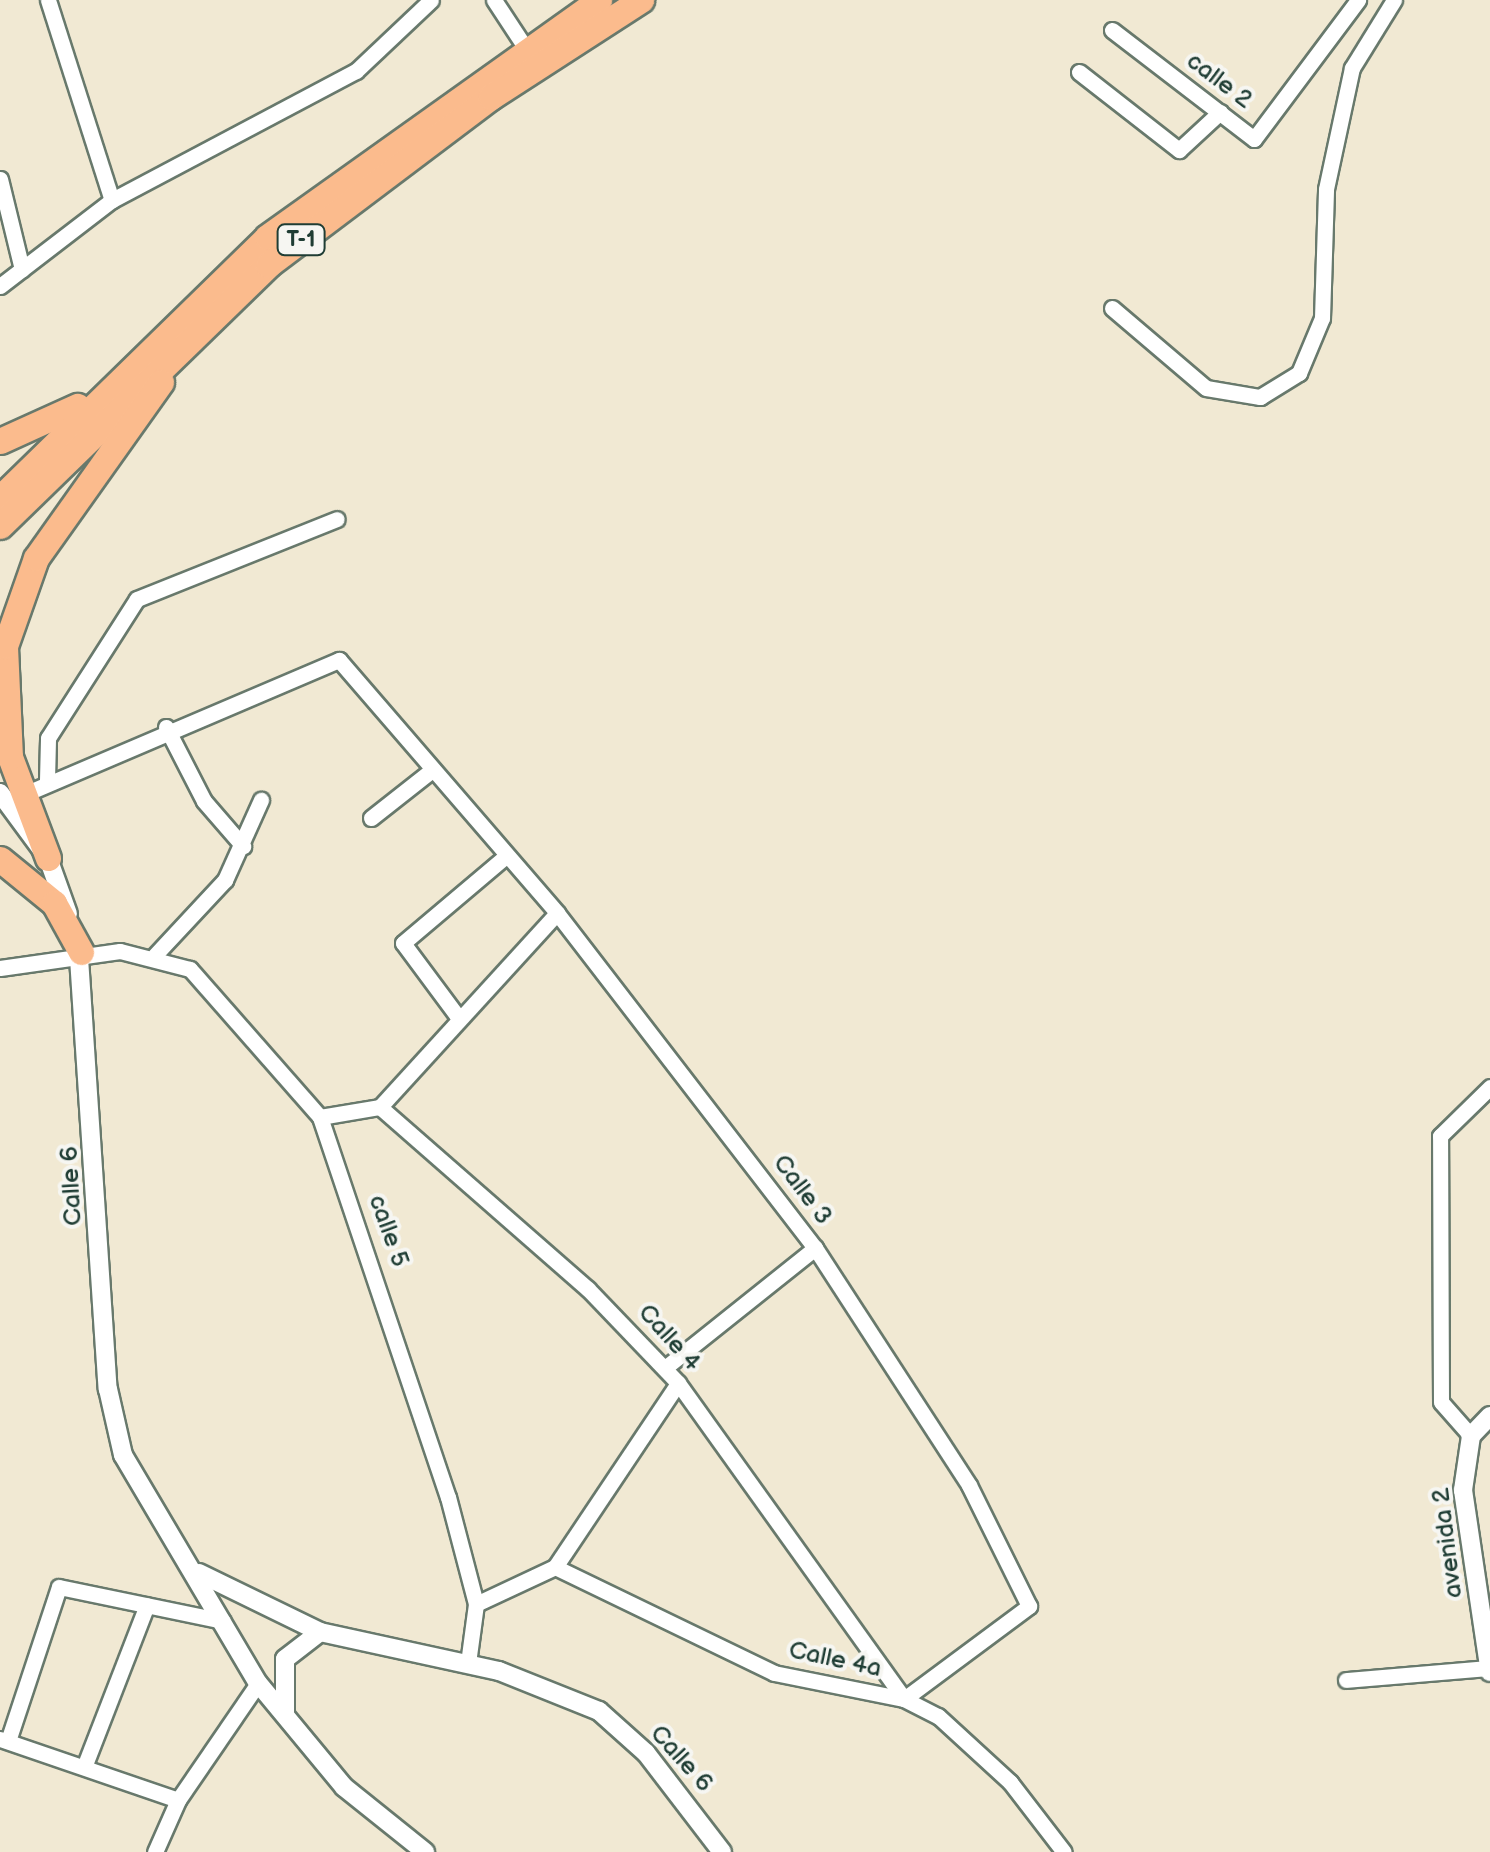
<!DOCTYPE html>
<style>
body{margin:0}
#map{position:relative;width:1490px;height:1852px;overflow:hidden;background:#f1e9d3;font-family:"Balsamiq Sans",sans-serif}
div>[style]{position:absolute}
.roads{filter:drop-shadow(2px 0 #68796c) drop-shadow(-2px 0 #68796c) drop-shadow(0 2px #68796c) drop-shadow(0 -2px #68796c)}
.minor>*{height:15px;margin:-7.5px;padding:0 7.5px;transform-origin:7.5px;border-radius:7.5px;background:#fff}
.tertiary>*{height:18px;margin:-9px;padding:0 9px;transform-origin:9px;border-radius:9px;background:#fff}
.trunk>*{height:25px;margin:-12.5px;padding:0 12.5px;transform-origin:12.5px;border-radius:12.5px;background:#fbbb8d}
span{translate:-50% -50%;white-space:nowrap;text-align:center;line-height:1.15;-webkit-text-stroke:8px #f6f6f2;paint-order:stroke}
.shield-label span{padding:2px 8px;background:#f6f6f2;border:2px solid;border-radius:8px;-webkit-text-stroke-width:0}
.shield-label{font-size:22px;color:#1f3d34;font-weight:700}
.street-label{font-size:25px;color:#1f3d34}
</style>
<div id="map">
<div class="roads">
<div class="minor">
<div style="left:48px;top:0;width:210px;rotate:72.3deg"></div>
<div style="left:494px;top:0;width:56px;rotate:56.6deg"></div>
<div style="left:1112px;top:30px;width:179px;rotate:37.5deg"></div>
<div style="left:1254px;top:139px;width:174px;rotate:-53.2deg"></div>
<div style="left:1079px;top:72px;width:127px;rotate:38deg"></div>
<div style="left:1179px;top:150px;width:56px;rotate:-42.8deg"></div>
<div style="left:0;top:179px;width:93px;rotate:76.3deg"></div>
<div style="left:0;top:286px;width:141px;rotate:-37.5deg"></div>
<div style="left:112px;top:200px;width:276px;rotate:-27.9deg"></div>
<div style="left:356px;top:71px;width:103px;rotate:-43.4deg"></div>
<div style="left:1112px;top:308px;width:123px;rotate:40.4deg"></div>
<div style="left:1206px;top:388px;width:55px;rotate:9.5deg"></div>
<div style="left:1260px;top:397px;width:46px;rotate:-31.6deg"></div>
<div style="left:1299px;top:373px;width:60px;rotate:-67.3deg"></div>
<div style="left:1322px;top:318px;width:129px;rotate:-88.2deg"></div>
<div style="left:1326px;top:189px;width:124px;rotate:-77.9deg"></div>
<div style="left:1352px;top:68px;width:80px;rotate:-58.3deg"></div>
<div style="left:166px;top:727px;width:83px;rotate:62.8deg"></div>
<div style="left:204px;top:801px;width:60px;rotate:49.1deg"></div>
<div style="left:47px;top:780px;width:42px;rotate:-88.6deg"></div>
<div style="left:48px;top:738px;width:165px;rotate:-57.4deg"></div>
<div style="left:137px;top:599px;width:215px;rotate:-21.8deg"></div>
<div style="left:20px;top:796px;width:347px;rotate:-23.1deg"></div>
<div style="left:339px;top:660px;width:334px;rotate:49.2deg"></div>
<div style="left:371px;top:818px;width:78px;rotate:-38.2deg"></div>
<div style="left:155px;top:955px;width:103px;rotate:-47deg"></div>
<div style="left:225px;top:880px;width:88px;rotate:-65.8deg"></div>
<div style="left:0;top:968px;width:121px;rotate:-8.1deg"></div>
<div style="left:120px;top:951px;width:72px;rotate:14.4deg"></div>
<div style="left:190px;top:969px;width:197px;rotate:48.7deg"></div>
<div style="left:320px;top:1117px;width:401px;rotate:71.4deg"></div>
<div style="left:448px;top:1497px;width:111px;rotate:75.3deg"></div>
<div style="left:476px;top:1604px;width:60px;rotate:97.7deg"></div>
<div style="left:458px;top:1017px;width:92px;rotate:-126.6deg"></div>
<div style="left:403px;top:943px;width:135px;rotate:-40.2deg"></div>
<div style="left:320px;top:1117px;width:61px;rotate:-9.5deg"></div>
<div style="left:380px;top:1107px;width:276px;rotate:41.2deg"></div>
<div style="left:588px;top:1289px;width:130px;rotate:46.2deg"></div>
<div style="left:678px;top:1383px;width:388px;rotate:54.4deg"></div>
<div style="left:904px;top:1699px;width:156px;rotate:-36.6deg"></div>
<div style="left:1029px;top:1606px;width:135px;rotate:-116.4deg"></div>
<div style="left:969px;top:1485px;width:283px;rotate:-123deg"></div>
<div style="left:815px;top:1248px;width:423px;rotate:-127.6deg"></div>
<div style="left:557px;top:913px;width:263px;rotate:132.4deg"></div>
<div style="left:666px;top:1367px;width:191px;rotate:-38.6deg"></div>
<div style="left:1471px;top:1436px;width:45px;rotate:-131.4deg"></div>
<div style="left:1441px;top:1402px;width:266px;rotate:-90.2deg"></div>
<div style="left:1440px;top:1136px;width:70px;rotate:-44.4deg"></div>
<div style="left:555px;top:1567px;width:243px;rotate:25.8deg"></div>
<div style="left:774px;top:1673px;width:133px;rotate:11.3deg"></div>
<div style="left:904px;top:1699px;width:38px;rotate:27deg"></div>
<div style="left:938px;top:1716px;width:98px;rotate:42.5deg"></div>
<div style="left:1010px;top:1782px;width:88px;rotate:52.4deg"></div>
<div style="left:476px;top:1604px;width:87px;rotate:-25.1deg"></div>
<div style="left:555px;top:1567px;width:221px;rotate:-56.2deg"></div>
<div style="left:1346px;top:1680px;width:144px;rotate:-4.8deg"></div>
<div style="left:0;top:1739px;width:188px;rotate:18.9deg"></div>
<div style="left:8px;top:1741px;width:162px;rotate:-71.7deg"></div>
<div style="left:59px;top:1587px;width:167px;rotate:11.7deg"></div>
<div style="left:86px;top:1762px;width:168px;rotate:-68.8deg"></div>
<div style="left:155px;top:1852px;width:57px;rotate:-66.1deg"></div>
<div style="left:178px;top:1800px;width:142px;rotate:-55.6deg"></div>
</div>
<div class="tertiary">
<div style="left:0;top:793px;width:81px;rotate:53.6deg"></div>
<div style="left:48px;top:858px;width:59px;rotate:70.3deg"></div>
<div style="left:78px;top:943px;width:447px;rotate:86.2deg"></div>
<div style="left:108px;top:1389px;width:68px;rotate:77.2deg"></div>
<div style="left:123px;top:1455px;width:265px;rotate:59.4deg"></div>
<div style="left:258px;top:1683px;width:135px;rotate:50.4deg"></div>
<div style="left:344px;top:1787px;width:104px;rotate:38.7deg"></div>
<div style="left:1490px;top:1416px;width:28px;rotate:134deg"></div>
<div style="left:1471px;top:1436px;width:55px;rotate:98.4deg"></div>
<div style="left:1463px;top:1490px;width:184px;rotate:81.6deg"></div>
<div style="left:199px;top:1573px;width:135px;rotate:26deg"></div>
<div style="left:320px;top:1632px;width:183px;rotate:12.3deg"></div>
<div style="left:499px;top:1671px;width:108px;rotate:21.8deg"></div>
<div style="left:599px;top:1711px;width:63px;rotate:41.8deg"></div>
<div style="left:646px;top:1753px;width:125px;rotate:52.5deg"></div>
<div style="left:285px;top:1713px;width:54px;rotate:-90deg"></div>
<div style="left:285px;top:1659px;width:44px;rotate:-37.6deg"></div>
</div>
<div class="trunk">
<div style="left:0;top:441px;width:85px;rotate:-24.4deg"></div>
<div style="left:0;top:498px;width:373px;rotate:-44.3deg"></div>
<div style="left:267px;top:237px;width:408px;rotate:-35.5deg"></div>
<div style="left:0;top:526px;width:374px;rotate:-44.2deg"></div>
<div style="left:268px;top:265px;width:279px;rotate:-37deg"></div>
<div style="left:491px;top:97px;width:179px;rotate:-32.9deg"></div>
<div style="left:48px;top:858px;width:108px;rotate:-110.6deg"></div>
<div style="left:10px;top:757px;width:111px;rotate:-92.6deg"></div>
<div style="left:5px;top:646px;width:93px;rotate:-70.6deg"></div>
<div style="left:36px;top:558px;width:216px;rotate:-54.6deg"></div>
<div style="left:0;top:859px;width:70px;rotate:39.2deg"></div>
<div style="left:54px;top:903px;width:56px;rotate:61.1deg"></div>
</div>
</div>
<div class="shield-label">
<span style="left:301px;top:240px">T-1</span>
</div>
<div class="street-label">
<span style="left:1219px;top:81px;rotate:37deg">calle 2</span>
<span style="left:72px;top:1186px;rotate:-93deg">Calle 6</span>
<span style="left:802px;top:1190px;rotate:53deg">Calle 3</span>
<span style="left:388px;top:1231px;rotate:70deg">calle 5</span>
<span style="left:669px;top:1338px;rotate:48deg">Calle 4</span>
<span style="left:1448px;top:1543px;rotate:-97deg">avenida 2</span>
<span style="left:835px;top:1660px;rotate:12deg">Calle 4a</span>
<span style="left:681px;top:1759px;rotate:48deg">Calle 6</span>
</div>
</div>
